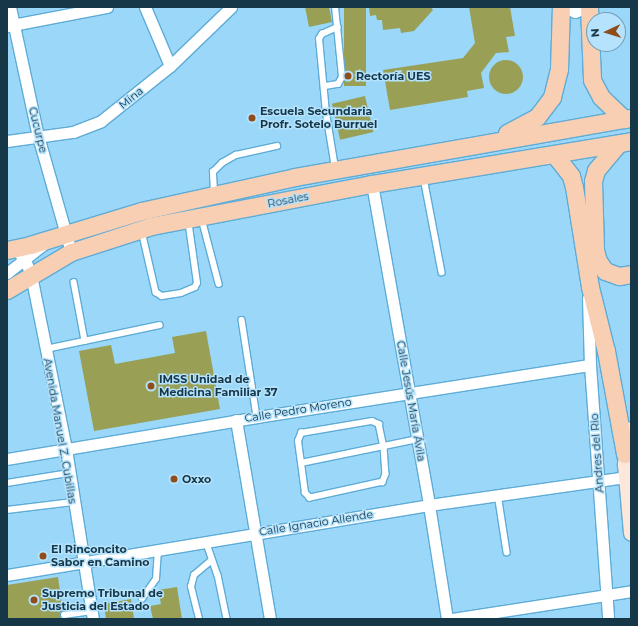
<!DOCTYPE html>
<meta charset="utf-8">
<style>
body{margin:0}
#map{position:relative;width:638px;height:626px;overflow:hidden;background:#9ad7f9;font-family:Montserrat,sans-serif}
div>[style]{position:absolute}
.building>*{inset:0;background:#99a056;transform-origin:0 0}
.round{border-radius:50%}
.roads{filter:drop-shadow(1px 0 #5eacd6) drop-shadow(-1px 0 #5eacd6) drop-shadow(0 1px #5eacd6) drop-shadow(0 -1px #5eacd6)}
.service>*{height:5.5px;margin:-2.75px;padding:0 2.75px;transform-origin:2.75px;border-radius:2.75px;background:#fff}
.minor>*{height:11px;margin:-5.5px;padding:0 5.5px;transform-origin:5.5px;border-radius:5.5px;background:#fff}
.secondary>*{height:15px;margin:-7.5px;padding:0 7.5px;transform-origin:7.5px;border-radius:7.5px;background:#fce7da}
.primary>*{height:17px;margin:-8.5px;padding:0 8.5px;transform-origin:8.5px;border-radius:8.5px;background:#f9cfb4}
.dots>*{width:11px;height:11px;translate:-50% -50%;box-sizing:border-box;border:2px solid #b5e2fc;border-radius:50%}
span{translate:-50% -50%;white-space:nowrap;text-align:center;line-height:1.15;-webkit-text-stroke:3px #b5e2fc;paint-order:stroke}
.poi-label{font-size:11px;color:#153748;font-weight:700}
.left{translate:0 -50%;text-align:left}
.street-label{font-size:11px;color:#153748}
.frame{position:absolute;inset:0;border:8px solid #153748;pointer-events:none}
.north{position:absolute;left:586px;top:12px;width:40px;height:40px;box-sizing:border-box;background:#b5e2fc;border:1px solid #759eb4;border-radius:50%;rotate:266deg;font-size:11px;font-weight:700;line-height:16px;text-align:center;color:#153748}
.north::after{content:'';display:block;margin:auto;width:14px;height:18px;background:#8f4d1b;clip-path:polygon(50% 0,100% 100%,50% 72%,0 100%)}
</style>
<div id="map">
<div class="building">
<div style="clip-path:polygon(305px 7px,329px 7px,332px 22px,309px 27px)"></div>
<div style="left:344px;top:7px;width:22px;height:79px"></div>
<div style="clip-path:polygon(369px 7px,431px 7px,433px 10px,414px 31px,401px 33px,400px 28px,383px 30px,382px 20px,377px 20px,376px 15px,370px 16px)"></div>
<div style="clip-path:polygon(469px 7px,510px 7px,515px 36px,506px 37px,509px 52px,496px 53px,481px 73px,484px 88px,467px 91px,468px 97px,390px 110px,383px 70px,463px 58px,475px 43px)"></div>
<div class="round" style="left:489px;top:60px;width:34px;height:34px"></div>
<div style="left:365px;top:96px;width:37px;height:34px;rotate:77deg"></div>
<div style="clip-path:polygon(206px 331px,220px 409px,94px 431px,79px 351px,111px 345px,115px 364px,175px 353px,172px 337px)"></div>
<div style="clip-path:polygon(58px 577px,64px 619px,7px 619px,7px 585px)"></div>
<div style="clip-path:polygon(177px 587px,182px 619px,153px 619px,150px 606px,161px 604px,158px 590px)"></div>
<div style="clip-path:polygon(131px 599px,134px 619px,106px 619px,104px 604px)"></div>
</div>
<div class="roads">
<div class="service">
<div style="left:325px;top:86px;width:13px;rotate:-9deg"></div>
<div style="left:338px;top:84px;width:8px;rotate:-60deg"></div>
<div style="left:342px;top:77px;width:70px;rotate:-95.7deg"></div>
<div style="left:335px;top:168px;width:56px;rotate:-99.3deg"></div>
<div style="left:326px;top:113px;width:74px;rotate:-95.4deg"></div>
<div style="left:319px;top:39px;width:6px;rotate:-59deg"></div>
<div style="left:322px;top:34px;width:17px;rotate:-24deg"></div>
<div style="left:424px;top:178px;width:96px;rotate:79.2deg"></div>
<div style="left:214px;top:193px;width:21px;rotate:-93deg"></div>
<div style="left:213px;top:172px;width:13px;rotate:-45deg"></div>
<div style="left:222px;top:163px;width:16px;rotate:-30deg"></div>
<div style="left:236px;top:155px;width:42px;rotate:-12.4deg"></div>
<div style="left:202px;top:219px;width:67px;rotate:75.3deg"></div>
<div style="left:142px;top:231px;width:63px;rotate:77.1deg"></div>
<div style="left:156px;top:292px;width:7px;rotate:34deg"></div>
<div style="left:162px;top:296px;width:19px;rotate:-9deg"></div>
<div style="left:181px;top:293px;width:15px;rotate:-23deg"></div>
<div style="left:195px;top:287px;width:4px;rotate:-63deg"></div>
<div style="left:197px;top:283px;width:64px;rotate:-98.1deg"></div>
<div style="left:74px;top:282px;width:60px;rotate:79.4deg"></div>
<div style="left:242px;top:320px;width:98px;rotate:81.2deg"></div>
<div style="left:46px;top:349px;width:116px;rotate:-11.9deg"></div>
<div style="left:372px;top:421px;width:8px;rotate:23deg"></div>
<div style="left:379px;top:424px;width:24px;rotate:78deg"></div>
<div style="left:384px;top:447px;width:27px;rotate:86deg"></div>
<div style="left:386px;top:474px;width:9px;rotate:111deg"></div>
<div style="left:383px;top:482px;width:75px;rotate:167.6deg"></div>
<div style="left:310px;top:498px;width:7px;rotate:-135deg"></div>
<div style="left:305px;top:493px;width:52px;rotate:-97.7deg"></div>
<div style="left:298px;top:441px;width:9px;rotate:-69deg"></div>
<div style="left:301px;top:433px;width:72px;rotate:-9.6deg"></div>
<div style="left:301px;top:463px;width:119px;rotate:-11.6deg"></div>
<div style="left:7px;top:483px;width:63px;rotate:-9.2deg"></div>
<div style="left:498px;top:494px;width:59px;rotate:81.2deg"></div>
<div style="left:7px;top:510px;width:66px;rotate:-6.9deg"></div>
<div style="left:206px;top:541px;width:36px;rotate:71deg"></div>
<div style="left:218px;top:575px;width:45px;rotate:78.4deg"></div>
<div style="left:142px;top:599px;width:24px;rotate:-55deg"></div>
<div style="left:156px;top:579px;width:29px;rotate:-86deg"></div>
<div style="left:64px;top:615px;width:28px;rotate:-8deg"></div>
<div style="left:199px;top:619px;width:33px;rotate:-104deg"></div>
<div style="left:191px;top:587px;width:12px;rotate:-76deg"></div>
<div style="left:194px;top:575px;width:23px;rotate:-40deg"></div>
</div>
<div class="minor">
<div style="left:10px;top:7px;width:132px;rotate:77.8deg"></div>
<div style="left:38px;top:136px;width:121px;rotate:74.1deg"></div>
<div style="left:145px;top:7px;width:64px;rotate:67deg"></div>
<div style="left:564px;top:7px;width:12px;rotate:24deg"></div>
<div style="left:575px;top:12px;width:12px;rotate:-24deg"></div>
<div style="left:7px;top:26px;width:102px;rotate:-10.8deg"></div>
<div style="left:7px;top:141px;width:67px;rotate:-7.8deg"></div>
<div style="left:73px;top:132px;width:30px;rotate:-21deg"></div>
<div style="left:101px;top:121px;width:88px;rotate:-38.6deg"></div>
<div style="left:170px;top:66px;width:85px;rotate:-44deg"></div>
<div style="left:372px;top:184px;width:326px;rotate:79.9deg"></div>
<div style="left:429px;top:505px;width:115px;rotate:81deg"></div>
<div style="left:15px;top:248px;width:16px;rotate:50deg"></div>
<div style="left:25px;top:260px;width:16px;rotate:68deg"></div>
<div style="left:31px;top:275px;width:177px;rotate:78.6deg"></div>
<div style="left:66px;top:449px;width:172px;rotate:81deg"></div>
<div style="left:7px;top:273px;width:47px;rotate:-38.1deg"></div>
<div style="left:588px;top:298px;width:67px;rotate:88.3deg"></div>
<div style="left:590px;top:365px;width:255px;rotate:85.9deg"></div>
<div style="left:236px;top:420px;width:202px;rotate:80.3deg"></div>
<div style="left:7px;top:459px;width:254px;rotate:-9.5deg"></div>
<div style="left:257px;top:417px;width:337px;rotate:-8.9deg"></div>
<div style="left:7px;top:575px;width:428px;rotate:-9.4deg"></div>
<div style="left:429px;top:505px;width:198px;rotate:-8.1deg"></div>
<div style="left:451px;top:619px;width:182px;rotate:-8.8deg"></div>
</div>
<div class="secondary">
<div style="left:631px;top:429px;width:36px;rotate:100deg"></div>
<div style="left:625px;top:464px;width:69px;rotate:85deg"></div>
</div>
<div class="primary">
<div style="left:589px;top:7px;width:73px;rotate:87.6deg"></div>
<div style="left:592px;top:80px;width:19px;rotate:62deg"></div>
<div style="left:601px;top:97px;width:32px;rotate:44deg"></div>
<div style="left:507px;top:133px;width:34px;rotate:-28deg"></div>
<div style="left:537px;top:117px;width:25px;rotate:-53deg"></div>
<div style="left:552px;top:97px;width:29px;rotate:-76deg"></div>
<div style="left:559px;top:69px;width:62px;rotate:-88.2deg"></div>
<div style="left:618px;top:144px;width:34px;rotate:130deg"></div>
<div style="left:596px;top:170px;width:11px;rotate:105deg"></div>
<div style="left:593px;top:181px;width:69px;rotate:88.3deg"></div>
<div style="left:595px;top:250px;width:11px;rotate:75deg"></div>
<div style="left:598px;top:261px;width:12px;rotate:55deg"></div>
<div style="left:605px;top:271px;width:15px;rotate:20deg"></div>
<div style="left:619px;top:276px;width:12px;rotate:-9deg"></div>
<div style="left:554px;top:154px;width:28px;rotate:52deg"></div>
<div style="left:571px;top:176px;width:11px;rotate:75deg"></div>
<div style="left:574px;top:187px;width:101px;rotate:80.9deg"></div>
<div style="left:590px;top:287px;width:66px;rotate:76deg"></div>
<div style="left:606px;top:351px;width:105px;rotate:79.5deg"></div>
<div style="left:7px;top:250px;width:24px;rotate:-12deg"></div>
<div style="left:30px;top:245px;width:116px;rotate:-17deg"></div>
<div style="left:141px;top:211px;width:158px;rotate:-12.4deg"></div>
<div style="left:295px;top:177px;width:341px;rotate:-10deg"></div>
<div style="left:7px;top:290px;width:74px;rotate:-30.7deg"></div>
<div style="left:71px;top:252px;width:84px;rotate:-18deg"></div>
<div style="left:151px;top:226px;width:225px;rotate:-10.8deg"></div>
<div style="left:372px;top:184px;width:263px;rotate:-9.4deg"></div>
</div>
</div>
<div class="dots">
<div style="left:348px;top:76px;background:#8f4d1b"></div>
<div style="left:252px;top:118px;background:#8f4d1b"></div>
<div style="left:151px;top:386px;background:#8f4d1b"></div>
<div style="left:174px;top:479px;background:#8f4d1b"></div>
<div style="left:43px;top:556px;background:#8f4d1b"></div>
<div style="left:34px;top:600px;background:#8f4d1b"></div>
</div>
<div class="poi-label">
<span class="left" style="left:356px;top:76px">Rectoría UES</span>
<span class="left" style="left:260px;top:118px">Escuela Secundaria<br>Profr. Sotelo Burruel</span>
<span class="left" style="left:159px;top:386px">IMSS Unidad de<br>Medicina Familiar 37</span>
<span class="left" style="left:182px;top:479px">Oxxo</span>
<span class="left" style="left:51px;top:556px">El Rinconcito<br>Sabor en Camino</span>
<span class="left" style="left:42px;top:600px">Supremo Tribunal de<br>Justicia del Estado</span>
</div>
<div class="street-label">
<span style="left:131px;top:98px;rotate:-39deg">Mina</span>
<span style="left:38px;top:130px;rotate:76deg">Cucurpe</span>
<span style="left:288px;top:200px;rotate:-11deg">Rosales</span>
<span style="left:411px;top:401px;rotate:80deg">Calle Jesús María Ávila</span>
<span style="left:298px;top:410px;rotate:-9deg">Calle Pedro Moreno</span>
<span style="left:60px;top:431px;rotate:80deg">Avenida Manuel Z. Cubillas</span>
<span style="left:597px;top:453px;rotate:-94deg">Andres del Rio</span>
<span style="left:316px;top:523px;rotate:-9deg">Calle Ignacio Allende</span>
</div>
<div class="frame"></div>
<div class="north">N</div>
</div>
